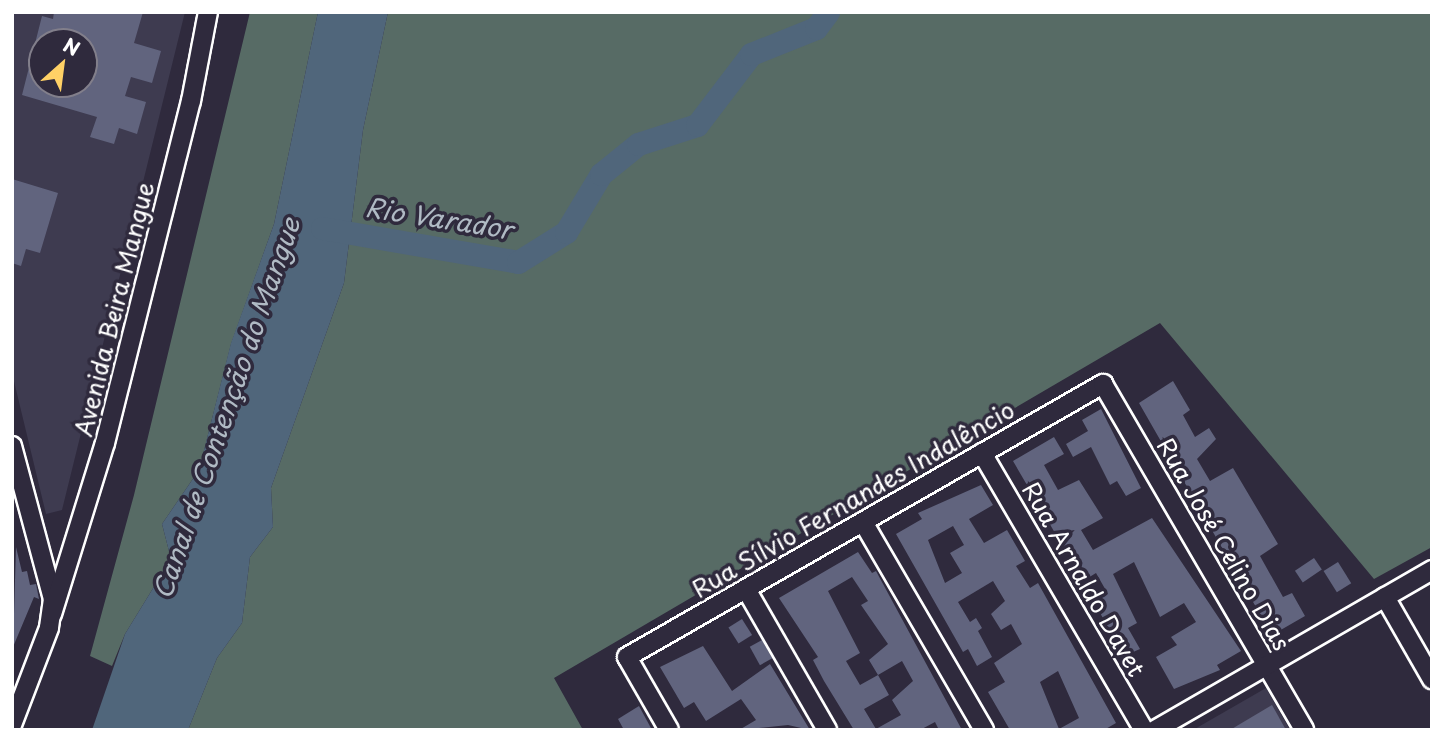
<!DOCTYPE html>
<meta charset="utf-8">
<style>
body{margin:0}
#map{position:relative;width:1444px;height:742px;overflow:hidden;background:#2f2a3d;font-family:"Playpen Sans",sans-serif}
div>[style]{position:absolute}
.built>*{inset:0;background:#3e3b50}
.green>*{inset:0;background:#576b65}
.water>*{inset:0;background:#50667b}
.river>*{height:23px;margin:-11.5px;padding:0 11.5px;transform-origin:11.5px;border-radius:11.5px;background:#50667b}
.building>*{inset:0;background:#61647e;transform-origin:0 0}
.roads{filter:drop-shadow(2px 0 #fff) drop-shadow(-2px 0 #fff) drop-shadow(0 2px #fff) drop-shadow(0 -2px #fff)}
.minor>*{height:18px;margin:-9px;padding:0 9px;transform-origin:9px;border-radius:9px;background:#2f2a3d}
span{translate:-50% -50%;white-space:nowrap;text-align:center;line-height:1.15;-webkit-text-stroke:7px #2f2a3d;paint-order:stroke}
.street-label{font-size:24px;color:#fff}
.water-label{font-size:26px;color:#b0bac4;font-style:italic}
.frame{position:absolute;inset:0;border:14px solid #fff;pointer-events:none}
.north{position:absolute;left:28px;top:28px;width:70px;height:70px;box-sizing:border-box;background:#2f2a3d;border:2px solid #827f8b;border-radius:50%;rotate:28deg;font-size:19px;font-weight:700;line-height:28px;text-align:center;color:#fff}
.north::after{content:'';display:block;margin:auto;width:24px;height:32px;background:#ffd166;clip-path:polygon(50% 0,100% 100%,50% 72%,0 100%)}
</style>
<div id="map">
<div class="built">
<div style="clip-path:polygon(evenodd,12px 12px,185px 12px,62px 510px,46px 514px,12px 373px,12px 12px,42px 42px,84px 42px,84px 84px,42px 84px,42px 42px)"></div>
<div style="clip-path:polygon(1266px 688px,1290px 730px,1193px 730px)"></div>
</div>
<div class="green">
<div style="clip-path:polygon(250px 12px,318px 12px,274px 224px,231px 344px,199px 470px,162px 524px,171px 559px,125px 634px,112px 666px,90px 656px,134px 495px)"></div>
<div style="clip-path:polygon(388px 12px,1432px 12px,1432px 547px,1374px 579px,1160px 323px,554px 678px,583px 730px,188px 730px,217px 658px,242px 623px,250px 557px,273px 527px,271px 488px,344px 283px,363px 130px)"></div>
</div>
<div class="water">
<div style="clip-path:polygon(318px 12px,388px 12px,363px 130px,344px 283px,271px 488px,273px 527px,250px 557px,242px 623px,217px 658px,188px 730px,92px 730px,125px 634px,171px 559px,162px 524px,199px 470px,231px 343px,274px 224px)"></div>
</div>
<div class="river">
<div style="left:322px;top:228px;width:199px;rotate:9.8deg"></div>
<div style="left:518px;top:262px;width:57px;rotate:-32deg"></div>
<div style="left:566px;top:232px;width:68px;rotate:-58.9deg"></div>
<div style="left:601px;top:174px;width:48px;rotate:-39deg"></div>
<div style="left:638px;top:144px;width:62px;rotate:-17.9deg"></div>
<div style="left:697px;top:125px;width:89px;rotate:-52.7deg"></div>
<div style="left:751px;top:54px;width:70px;rotate:-21.8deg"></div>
<div style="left:816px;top:28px;width:20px;rotate:-53deg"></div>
</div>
<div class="building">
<div style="clip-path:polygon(evenodd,54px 12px,143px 12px,134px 43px,161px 51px,152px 83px,131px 77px,125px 96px,146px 102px,137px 134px,119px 128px,114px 144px,90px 137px,97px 117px,22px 95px,42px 16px,53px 19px,54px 12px,42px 42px,84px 42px,84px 84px,42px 84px,42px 42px)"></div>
<div style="clip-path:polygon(12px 179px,58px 193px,40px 253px,26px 249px,21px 266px,12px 263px)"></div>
<div style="clip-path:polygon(1173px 381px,1190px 410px,1183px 415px,1195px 437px,1209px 428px,1216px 439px,1197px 459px,1210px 481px,1233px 468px,1278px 544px,1260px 556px,1283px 597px,1292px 593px,1305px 616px,1272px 635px,1139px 403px)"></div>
<div style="clip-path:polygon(1101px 409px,1141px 488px,1126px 496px,1117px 481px,1110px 485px,1091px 447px,1073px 457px,1066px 444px,1088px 431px,1082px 420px)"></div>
<div style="clip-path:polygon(1054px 437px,1064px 454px,1044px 465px,1058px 490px,1079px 480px,1103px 518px,1081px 530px,1093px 550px,1152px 518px,1241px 651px,1217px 665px,1220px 670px,1174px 689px,1156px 657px,1177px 645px,1171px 637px,1196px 622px,1184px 603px,1160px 617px,1134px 562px,1113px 574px,1137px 623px,1128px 628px,1140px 649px,1124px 656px,1094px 602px,1108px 594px,1096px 573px,1083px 581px,1013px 461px)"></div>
<div style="clip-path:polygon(evenodd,981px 485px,993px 505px,969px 519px,984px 543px,1007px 530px,1025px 561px,1016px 566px,1030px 588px,1038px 583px,1116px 723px,1104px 730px,1010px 730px,988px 692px,1005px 682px,994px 663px,1022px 644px,1011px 624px,1001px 630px,991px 614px,1005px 601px,993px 581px,958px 602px,970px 622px,976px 618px,982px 628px,978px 631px,992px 657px,977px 666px,968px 649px,963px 652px,896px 534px,922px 519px,918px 513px,981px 485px,953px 526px,964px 545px,950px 553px,962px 573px,945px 583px,928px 540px,953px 526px,981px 485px,1058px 671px,1079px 718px,1059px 729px,1040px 682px,1058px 671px)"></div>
<div style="clip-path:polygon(16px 547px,22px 572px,27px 571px,30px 585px,36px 584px,39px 599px,34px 597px,13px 647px)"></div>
<div style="clip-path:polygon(evenodd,858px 552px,872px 573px,876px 571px,962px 730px,939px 730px,935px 722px,920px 730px,854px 730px,824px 681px,813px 660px,818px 657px,779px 598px,858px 552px,852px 577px,868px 601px,861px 605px,888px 644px,869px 660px,878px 675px,902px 661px,913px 681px,892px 700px,901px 715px,876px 729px,864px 709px,889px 695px,878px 675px,860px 685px,846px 661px,860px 653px,828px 591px,852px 577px)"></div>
<div style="left:1314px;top:558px;width:14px;height:23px;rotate:56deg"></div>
<div style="left:1338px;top:562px;width:25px;height:17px;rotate:58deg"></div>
<div style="left:742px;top:619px;width:19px;height:16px;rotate:58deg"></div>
<div style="left:762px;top:640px;width:21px;height:14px;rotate:61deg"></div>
<div style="clip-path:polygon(703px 646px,732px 691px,770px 664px,810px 730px,788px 725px,739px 730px,756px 720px,741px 699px,706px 721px,694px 702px,684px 708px,660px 667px)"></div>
<div style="clip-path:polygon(1272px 705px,1286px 730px,1230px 730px)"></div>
<div style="clip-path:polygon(639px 706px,652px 730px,624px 730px,618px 719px)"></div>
</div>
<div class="roads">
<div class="minor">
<div style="left:12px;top:446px;width:158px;rotate:75deg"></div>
<div style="left:53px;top:599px;width:29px;rotate:98deg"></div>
<div style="left:49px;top:628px;width:104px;rotate:110.9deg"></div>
<div style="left:982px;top:453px;width:321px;rotate:59.7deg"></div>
<div style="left:863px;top:522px;width:241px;rotate:59.8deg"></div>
<div style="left:746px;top:589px;width:163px;rotate:60.1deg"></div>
<div style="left:1385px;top:597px;width:95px;rotate:60.2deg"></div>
<div style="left:52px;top:614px;width:179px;rotate:-72.8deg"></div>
<div style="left:105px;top:443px;width:353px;rotate:-75.9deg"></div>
<div style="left:191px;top:101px;width:91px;rotate:-79.2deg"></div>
<div style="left:669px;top:730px;width:84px;rotate:-119.9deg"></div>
<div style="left:627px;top:657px;width:549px;rotate:-29.84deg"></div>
<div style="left:1103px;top:384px;width:400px;rotate:59.8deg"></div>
<div style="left:1155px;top:730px;width:320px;rotate:-30deg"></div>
</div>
</div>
<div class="street-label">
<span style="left:114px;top:309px;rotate:-76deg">Avenida Beira Mangue</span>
<span style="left:853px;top:499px;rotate:-30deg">Rua Sílvio Fernandes Indalêncio</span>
<span style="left:1224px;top:544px;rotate:60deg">Rua José Celino Dias</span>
<span style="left:1084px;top:579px;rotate:60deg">Rua Arnaldo Davet</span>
</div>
<div class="water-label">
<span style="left:439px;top:218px;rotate:9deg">Rio Varador</span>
<span style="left:226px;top:408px;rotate:-71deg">Canal de Contenção do Mangue</span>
</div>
<div class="frame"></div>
<div class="north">N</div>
</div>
